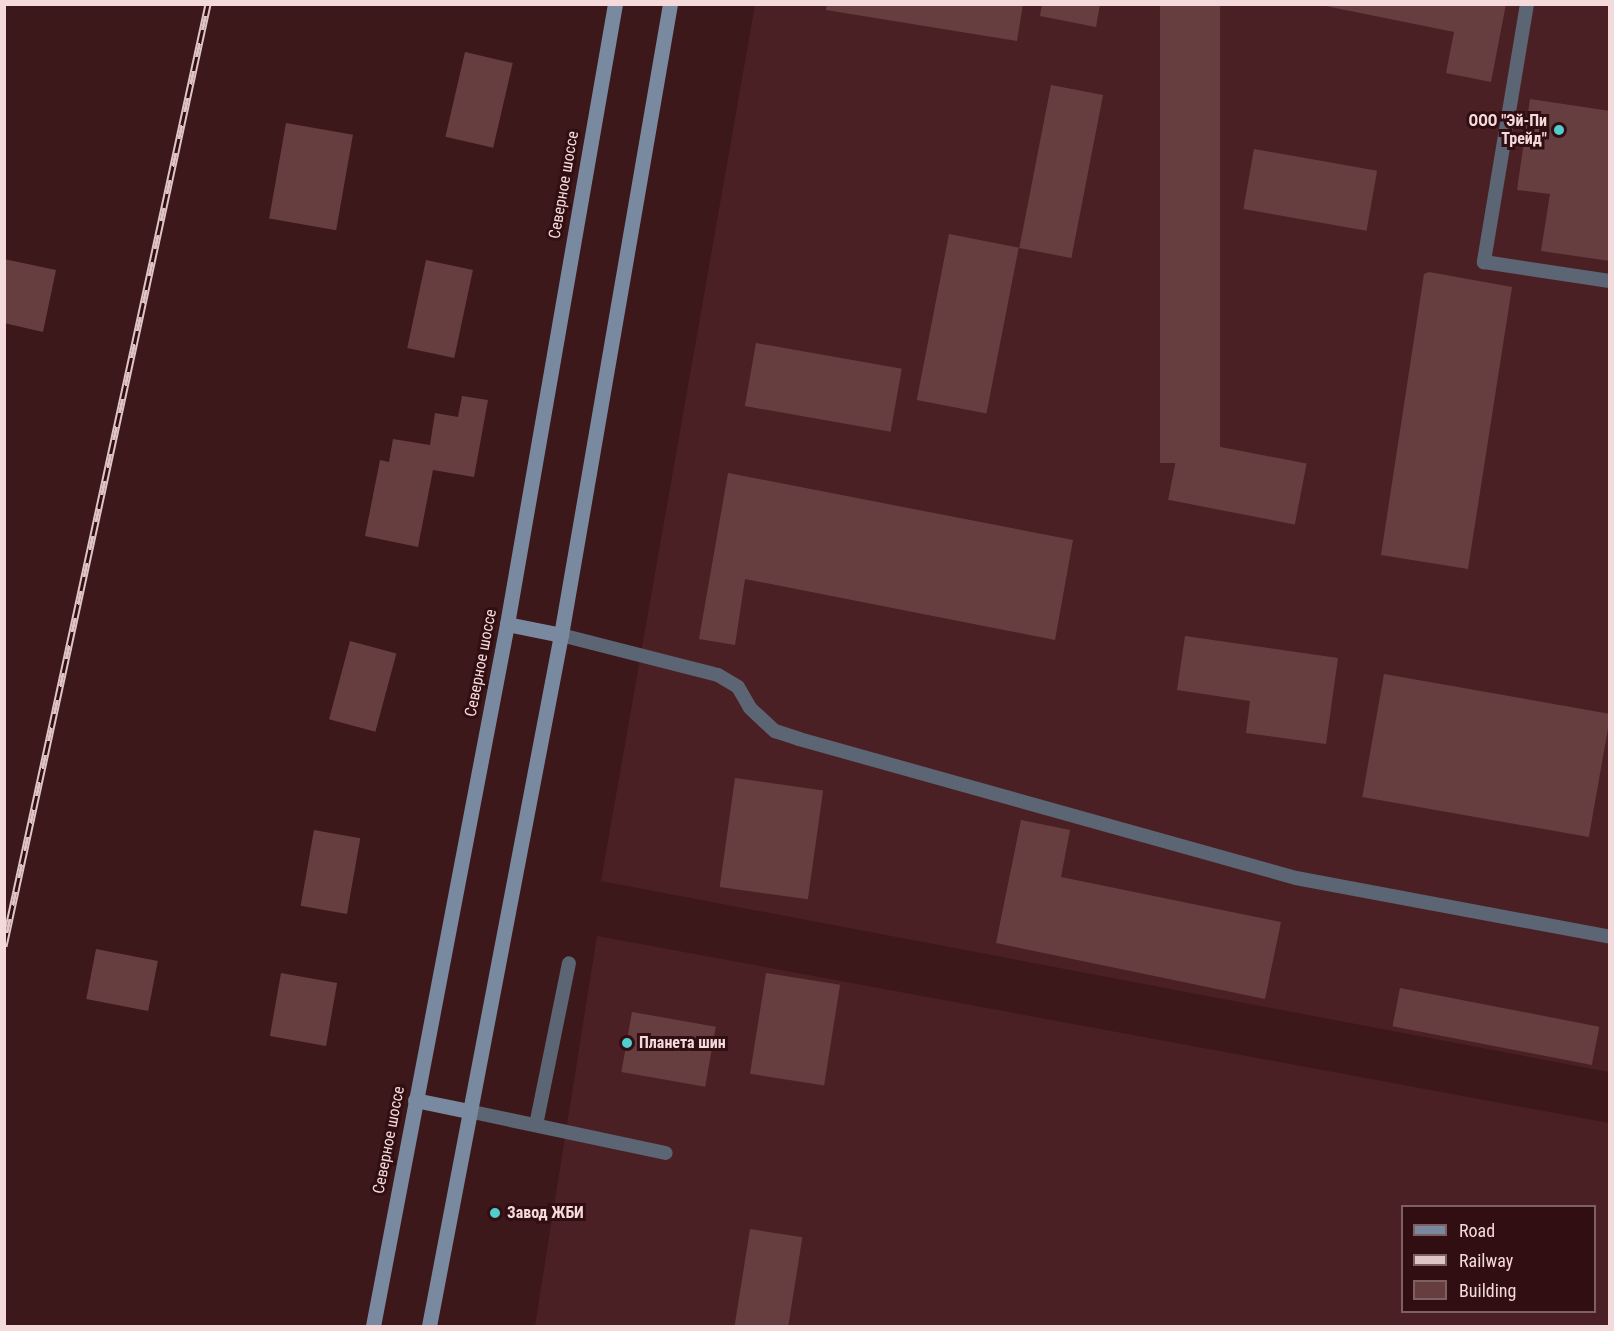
<!DOCTYPE html>
<meta charset="utf-8">
<style>
body{margin:0}
#map{position:relative;width:1614px;height:1331px;overflow:hidden;background:#3c181b;font-family:"Roboto Condensed",sans-serif}
div>[style]{position:absolute}
.built>*{inset:0;background:#4b2025}
.building>*{inset:0;background:#663e40;transform-origin:0 0}
.service>*{height:14px;margin:-7px;padding:0 7px;transform-origin:7px;border-radius:7px;background:#5b6573}
.secondary>*{height:15px;margin:-7.5px;padding:0 7.5px;transform-origin:7.5px;border-radius:7.5px;background:#798aa0}
.rail>*{height:7px;margin-top:-3.5px;transform-origin:0;background:repeating-linear-gradient(90deg,#310e12 0 14px,#e0c5c6 0 28px);box-sizing:border-box;border-block:2px solid #e0c5c6}
.dots>*{width:16px;height:16px;translate:-50% -50%;box-sizing:border-box;border:3px solid #310e12;border-radius:50%}
span{translate:-50% -50%;white-space:nowrap;text-align:center;line-height:1.15;-webkit-text-stroke:6px #310e12;paint-order:stroke}
.poi-label{font-size:16px;color:#f4dadb;font-weight:700}
.right{translate:-100% -50%;text-align:right}
.left{translate:0 -50%;text-align:left}
.street-label{font-size:16px;color:#f4dadb}
.frame{position:absolute;inset:0;border:6px solid #f4dadb;pointer-events:none}
.legend{position:absolute;left:1401px;top:1205px;width:195px;height:108px;box-sizing:border-box;background:#310e12;border:2px solid #7f6062;margin:0;padding:8px 10px;list-style:none;font-size:18px;color:#f4dadb}
.legend li{display:flex;align-items:center;gap:12px;height:30px}
.legend b{width:30px;border:2px solid #7f6062}
</style>
<div id="map">
<div class="built">
<div style="clip-path:polygon(755px 5px,1609px 5px,1609px 1072px,601px 881px)"></div>
<div style="clip-path:polygon(evenodd,597px 936px,1609px 1123px,1609px 1326px,535px 1326px,597px 936px,1402px 1206px,1594px 1206px,1594px 1312px,1402px 1312px,1402px 1206px)"></div>
</div>
<div class="building">
<div style="clip-path:polygon(827px 4px,1023px 4px,1017px 41px,826px 10px)"></div>
<div style="clip-path:polygon(1042px 4px,1100px 4px,1096px 27px,1040px 16px)"></div>
<div style="left:1160px;top:4px;width:60px;height:459px"></div>
<div style="clip-path:polygon(1316px 4px,1506px 4px,1491px 82px,1446px 73px,1454px 32px)"></div>
<div style="left:465px;top:52px;width:49px;height:87px;rotate:13deg"></div>
<div style="left:1051px;top:85px;width:53px;height:166px;rotate:11deg"></div>
<div style="clip-path:polygon(1530px 99px,1610px 111px,1610px 261px,1541px 251px,1550px 194px,1517px 190px)"></div>
<div style="left:286px;top:123px;width:68px;height:97px;rotate:10deg"></div>
<div style="left:1254px;top:149px;width:125px;height:61px;rotate:10deg"></div>
<div style="left:949px;top:234px;width:71px;height:169px;rotate:11deg"></div>
<div style="clip-path:polygon(4px 259px,56px 270px,43px 332px,4px 323px)"></div>
<div style="left:426px;top:260px;width:48px;height:90px;rotate:12deg"></div>
<div style="clip-path:polygon(1429px 272px,1512px 287px,1468px 569px,1381px 555px,1424px 274px)"></div>
<div style="left:756px;top:343px;width:148px;height:64px;rotate:10deg"></div>
<div style="clip-path:polygon(462px 396px,488px 400px,474px 477px,433px 470px,418px 547px,365px 536px,380px 460px,389px 462px,393px 439px,430px 445px,435px 413px,458px 417px)"></div>
<div style="left:1180px;top:439px;width:129px;height:62px;rotate:11deg"></div>
<div style="clip-path:polygon(728px 473px,1073px 540px,1055px 640px,745px 579px,735px 645px,699px 639px)"></div>
<div style="clip-path:polygon(1185px 636px,1338px 658px,1326px 744px,1246px 733px,1250px 701px,1177px 690px)"></div>
<div style="left:350px;top:641px;width:48px;height:81px;rotate:15deg"></div>
<div style="left:1384px;top:674px;width:230px;height:125px;rotate:10deg"></div>
<div style="left:735px;top:778px;width:89px;height:110px;rotate:8deg"></div>
<div style="clip-path:polygon(1021px 820px,1070px 830px,1061px 877px,1281px 922px,1265px 999px,996px 943px)"></div>
<div style="left:314px;top:830px;width:47px;height:77px;rotate:10deg"></div>
<div style="left:96px;top:949px;width:63px;height:51px;rotate:11deg"></div>
<div style="left:281px;top:973px;width:57px;height:64px;rotate:10deg"></div>
<div style="left:766px;top:973px;width:75px;height:102px;rotate:9deg"></div>
<div style="left:1400px;top:988px;width:203px;height:39px;rotate:11deg"></div>
<div style="left:632px;top:1012px;width:85px;height:61px;rotate:10deg"></div>
<div style="left:750px;top:1229px;width:53px;height:98px;rotate:9deg"></div>
</div>
<div class="service">
<div style="left:1527px;top:4px;width:262px;rotate:99.5deg"></div>
<div style="left:1484px;top:262px;width:127px;rotate:8.6deg"></div>
<div style="left:561px;top:635px;width:162px;rotate:14.3deg"></div>
<div style="left:718px;top:675px;width:23px;rotate:31deg"></div>
<div style="left:738px;top:687px;width:24px;rotate:60deg"></div>
<div style="left:750px;top:708px;width:34px;rotate:43deg"></div>
<div style="left:775px;top:731px;width:25px;rotate:18deg"></div>
<div style="left:799px;top:739px;width:516px;rotate:15.63deg"></div>
<div style="left:1296px;top:878px;width:319px;rotate:10.6deg"></div>
<div style="left:468px;top:1111px;width:202px;rotate:12deg"></div>
<div style="left:536px;top:1125px;width:165px;rotate:-78.5deg"></div>
</div>
<div class="secondary">
<div style="left:507px;top:624px;width:55px;rotate:11.5deg"></div>
<div style="left:415px;top:1100px;width:54px;rotate:11.7deg"></div>
<div style="left:373px;top:1326px;width:715px;rotate:-79.19deg"></div>
<div style="left:507px;top:624px;width:629px;rotate:-80.12deg"></div>
<div style="left:429px;top:1326px;width:703px;rotate:-79.19deg"></div>
<div style="left:561px;top:635px;width:640px;rotate:-80.2deg"></div>
</div>
<div class="rail">
<div style="left:4px;top:946px;width:964px;rotate:-77.78deg"></div>
</div>
<div class="dots">
<div style="left:1559px;top:130px;background:#52cdce"></div>
<div style="left:627px;top:1043px;background:#52cdce"></div>
<div style="left:495px;top:1213px;background:#52cdce"></div>
</div>
<div class="poi-label">
<span class="right" style="left:1547px;top:130px">ООО "Эй-Пи<br>Трейд"</span>
<span class="left" style="left:639px;top:1043px">Планета шин</span>
<span class="left" style="left:507px;top:1213px">Завод ЖБИ</span>
</div>
<div class="street-label">
<span style="left:564px;top:185px;rotate:-80deg">Северное шоссе</span>
<span style="left:481px;top:663px;rotate:-79deg">Северное шоссе</span>
<span style="left:389px;top:1140px;rotate:-79deg">Северное шоссе</span>
</div>
<div class="frame"></div>
<ul class="legend">
<li><b style="height:8px;background:#798aa0"></b>Road</li>
<li><b style="height:8px;background:#e0c5c6"></b>Railway</li>
<li><b style="height:16px;background:#663e40"></b>Building</li>
</ul>
</div>
